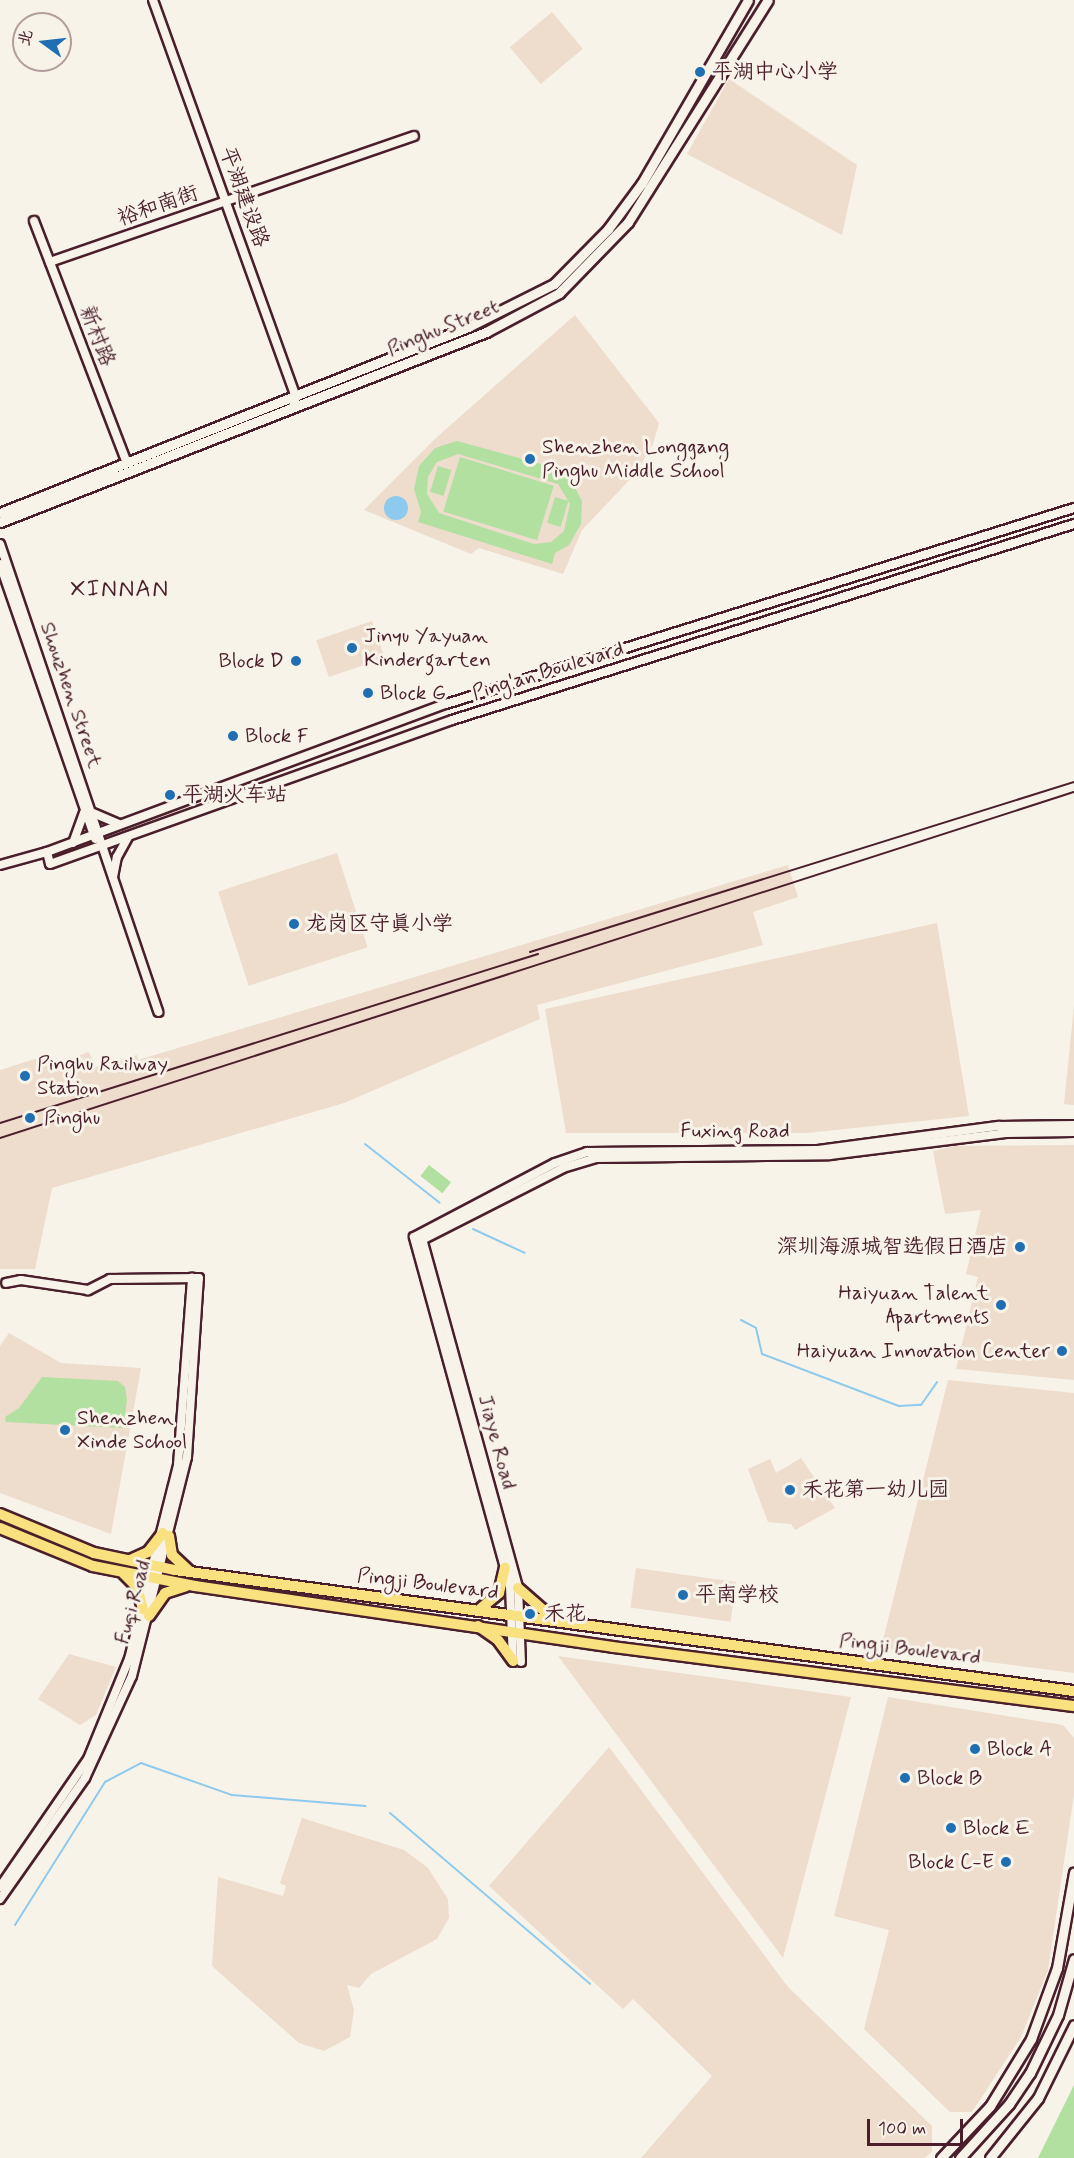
<!DOCTYPE html>
<meta charset="utf-8">
<style>
body{margin:0}
#map{position:relative;width:1074px;height:2158px;overflow:hidden;background:#f7f3e8;font-family:Mynerve,"LXGW WenKai TC",sans-serif}
div>[style]{position:absolute}
.built>*{inset:0;background:#eedccd;transform-origin:0 0}
.green>*{inset:0;background:#b1e0a0;transform-origin:0 0}
.water>*{inset:0;background:#8ecaee}
.round{border-radius:50%}
.stream>*{height:2px;margin:-1px;padding:0 1px;transform-origin:1px;border-radius:1px;background:#8ecaee}
.roads{filter:drop-shadow(2px 0 #4a1f2b) drop-shadow(-2px 0 #4a1f2b) drop-shadow(0 2px #4a1f2b) drop-shadow(0 -2px #4a1f2b)}
.tertiary>*{height:8px;margin:-4px;padding:0 4px;transform-origin:4px;border-radius:4px;background:#f7f3e8}
.secondary>*{height:9px;margin:-4.5px;padding:0 4.5px;transform-origin:4.5px;border-radius:4.5px;background:#f7f3e8}
.primary>*{height:10px;margin:-5px;padding:0 5px;transform-origin:5px;border-radius:5px;background:#fae180}
.rail>*{height:2px;margin:-1px;padding:0 1px;transform-origin:1px;border-radius:1px;background:#4a1f2b}
.dots>*{width:16px;height:16px;translate:-50% -50%;box-sizing:border-box;border:3px solid #f7f3e8;border-radius:50%}
span{translate:-50% -50%;white-space:nowrap;text-align:center;line-height:1.15;-webkit-text-stroke:6px #f7f3e8;paint-order:stroke}
.poi-label{font-size:21px;color:#4a1f2b}
.left{translate:0 -50%;text-align:left}
.right{translate:-100% -50%;text-align:right}
.street-label{font-size:21px;color:#4a1f2b}
.quarter-label{font-size:24px;color:#4a1f2b;letter-spacing:1.5px}
.north{position:absolute;left:12px;top:12px;width:60px;height:60px;box-sizing:border-box;background:#f7f3e8;border:2px solid #b29e9c;border-radius:50%;rotate:285deg;font-size:16px;font-weight:700;line-height:24px;text-align:center;color:#4a1f2b}
.north::after{content:'';display:block;margin:auto;width:21px;height:27px;background:#1f6fb2;clip-path:polygon(50% 0,100% 100%,50% 72%,0 100%)}
.scale{position:absolute;left:867px;top:2119px;width:96px;height:27px;box-sizing:border-box;border:3px solid #4a1f2b;border-top:0;padding-left:8px;font-size:18px;line-height:21px;white-space:nowrap;color:#4a1f2b;-webkit-text-stroke:4px #f7f3e8;paint-order:stroke}
</style>
<div id="map">
<div class="built">
<div style="left:552px;top:12px;width:48px;height:55px;rotate:50deg"></div>
<div style="clip-path:polygon(729px 79px,857px 165px,842px 235px,687px 154px)"></div>
<div style="clip-path:polygon(575px 315px,659px 423px,653px 444px,636px 473px,582px 530px,563px 574px,479px 548px,471px 554px,364px 510px,436px 438px)"></div>
<div style="left:372px;top:621px;width:39px;height:59px;rotate:71deg"></div>
<div style="left:337px;top:853px;width:99px;height:125px;rotate:72deg"></div>
<div style="clip-path:polygon(788px 865px,798px 897px,753px 912px,763px 945px,537px 1005px,540px 1019px,344px 1103px,52px 1188px,35px 1269px,0 1269px,0 1070px,51px 1054px,54px 1064px,89px 1052px,95px 1067px,137px 1055px,138px 1060px)"></div>
<div style="clip-path:polygon(937px 923px,969px 1116px,807px 1133px,566px 1133px,545px 1009px)"></div>
<div style="clip-path:polygon(1074px 1006px,1074px 1105px,1064px 1104px)"></div>
<div style="clip-path:polygon(1074px 1145px,1074px 1380px,956px 1369px,978px 1277px,966px 1274px,981px 1210px,945px 1214px,933px 1151px,955px 1146px)"></div>
<div style="clip-path:polygon(9px 1333px,61px 1363px,141px 1368px,111px 1534px,0 1493px,0 1346px)"></div>
<div style="clip-path:polygon(948px 1380px,1074px 1393px,1074px 1673px,881px 1648px)"></div>
<div style="clip-path:polygon(801px 1458px,835px 1508px,795px 1530px,791px 1524px,768px 1522px,748px 1469px,770px 1459px,776px 1473px)"></div>
<div style="left:636px;top:1568px;width:101px;height:40px;rotate:8deg"></div>
<div style="clip-path:polygon(69px 1654px,116px 1667px,96px 1715px,80px 1725px,38px 1699px)"></div>
<div style="clip-path:polygon(558px 1656px,851px 1697px,783px 1958px)"></div>
<div style="clip-path:polygon(888px 1697px,1063px 1725px,1074px 1738px,1074px 1794px,1048px 1970px,1021px 2037px,972px 2112px,950px 2112px,864px 2029px,889px 1930px,834px 1916px)"></div>
<div style="clip-path:polygon(609px 1747px,788px 1987px,932px 2126px,932px 2151px,925px 2158px,641px 2158px,712px 2076px,633px 1999px,623px 2009px,489px 1886px)"></div>
<div style="clip-path:polygon(302px 1818px,404px 1850px,428px 1868px,448px 1899px,449px 1918px,437px 1939px,371px 1974px,359px 1988px,347px 1985px,354px 2010px,350px 2037px,324px 2051px,299px 2043px,212px 1966px,218px 1877px,283px 1896px,286px 1886px,280px 1883px)"></div>
</div>
<div class="green">
<div style="clip-path:polygon(evenodd,457px 441px,552px 467px,571px 480px,582px 501px,581px 524px,569px 545px,555px 553px,552px 564px,418px 522px,421px 512px,414px 489px,419px 466px,435px 448px,457px 441px,458px 454px,558px 484px,570px 504px,564px 531px,551px 542px,534px 544px,439px 513px,427px 494px,428px 477px,437px 462px,458px 454px)"></div>
<div style="left:460px;top:457px;width:98px;height:57px;rotate:17deg"></div>
<div style="left:438px;top:466px;width:14px;height:27px;rotate:17deg"></div>
<div style="left:555px;top:497px;width:14px;height:27px;rotate:17deg"></div>
<div style="left:429px;top:1165px;width:28px;height:14px;rotate:38deg"></div>
<div style="clip-path:polygon(42px 1377px,118px 1381px,125px 1387px,127px 1400px,123px 1428px,6px 1422px,5px 1417px,19px 1408px)"></div>
<div style="clip-path:polygon(1074px 2085px,1074px 2158px,1038px 2158px)"></div>
</div>
<div class="water">
<div class="round" style="left:384px;top:496px;width:24px;height:24px"></div>
</div>
<div class="stream">
<div style="left:365px;top:1144px;width:95px;rotate:38.2deg"></div>
<div style="left:473px;top:1229px;width:57px;rotate:24.8deg"></div>
<div style="left:741px;top:1320px;width:17px;rotate:28deg"></div>
<div style="left:756px;top:1328px;width:27px;rotate:77deg"></div>
<div style="left:762px;top:1354px;width:147px;rotate:20.8deg"></div>
<div style="left:899px;top:1406px;width:22px;rotate:-3deg"></div>
<div style="left:921px;top:1405px;width:28px;rotate:-55deg"></div>
<div style="left:390px;top:1813px;width:263px;rotate:40.5deg"></div>
<div style="left:15px;top:1925px;width:169px;rotate:-57.8deg"></div>
<div style="left:105px;top:1782px;width:41px;rotate:-27.8deg"></div>
<div style="left:141px;top:1763px;width:96px;rotate:19.4deg"></div>
<div style="left:232px;top:1795px;width:134px;rotate:4.7deg"></div>
</div>
<div class="roads">
<div class="tertiary">
<div style="left:153px;top:0;width:422px;rotate:70.2deg"></div>
<div style="left:296px;top:397px;width:9px;rotate:108deg"></div>
<div style="left:34px;top:221px;width:259px;rotate:69deg"></div>
<div style="left:50px;top:262px;width:385px;rotate:-19.1deg"></div>
<div style="left:0;top:544px;width:494px;rotate:71.3deg"></div>
<div style="left:0;top:564px;width:291px;rotate:70.9deg"></div>
<div style="left:93px;top:813px;width:28px;rotate:23deg"></div>
<div style="left:73px;top:843px;width:33px;rotate:-70deg"></div>
<div style="left:47px;top:852px;width:12px;rotate:76deg"></div>
<div style="left:50px;top:864px;width:427px;rotate:-19.7deg"></div>
<div style="left:452px;top:720px;width:652px;rotate:-17.49deg"></div>
<div style="left:0;top:865px;width:49px;rotate:-15.5deg"></div>
<div style="left:47px;top:852px;width:426px;rotate:-20.4deg"></div>
<div style="left:446px;top:704px;width:658px;rotate:-17.33deg"></div>
<div style="left:113px;top:877px;width:20px;rotate:-79deg"></div>
<div style="left:117px;top:857px;width:23px;rotate:-61deg"></div>
<div style="left:421px;top:1235px;width:366px;rotate:74.6deg"></div>
<div style="left:518px;top:1588px;width:74px;rotate:87.7deg"></div>
<div style="left:416px;top:1243px;width:165px;rotate:-27deg"></div>
<div style="left:563px;top:1168px;width:34px;rotate:-17deg"></div>
<div style="left:596px;top:1158px;width:234px;rotate:-0.7deg"></div>
<div style="left:830px;top:1155px;width:177px;rotate:-7.1deg"></div>
<div style="left:1006px;top:1133px;width:68px;rotate:-0.8deg"></div>
<div style="left:513px;top:1661px;width:75px;rotate:-92.3deg"></div>
<div style="left:510px;top:1586px;width:362px;rotate:-105.4deg"></div>
<div style="left:414px;top:1237px;width:159px;rotate:-27.7deg"></div>
<div style="left:555px;top:1163px;width:34px;rotate:-19deg"></div>
<div style="left:587px;top:1152px;width:231px;rotate:-0.5deg"></div>
<div style="left:818px;top:1150px;width:183px;rotate:-7.6deg"></div>
<div style="left:999px;top:1126px;width:75px;rotate:-0.8deg"></div>
<div style="left:0;top:1887px;width:155px;rotate:-55.5deg"></div>
<div style="left:88px;top:1759px;width:108px;rotate:-67.7deg"></div>
<div style="left:129px;top:1659px;width:200px;rotate:-75.8deg"></div>
<div style="left:178px;top:1465px;width:188px;rotate:-85.7deg"></div>
<div style="left:0;top:1899px;width:148px;rotate:-54.9deg"></div>
<div style="left:85px;top:1778px;width:112px;rotate:-65.3deg"></div>
<div style="left:132px;top:1676px;width:226px;rotate:-75.9deg"></div>
<div style="left:187px;top:1457px;width:179px;rotate:-86.2deg"></div>
<div style="left:199px;top:1278px;width:89px;rotate:179.4deg"></div>
<div style="left:110px;top:1279px;width:25px;rotate:153deg"></div>
<div style="left:88px;top:1290px;width:68px;rotate:-171.5deg"></div>
<div style="left:21px;top:1280px;width:15px;rotate:169deg"></div>
</div>
<div class="secondary">
<div style="left:0;top:513px;width:504px;rotate:-21.67deg"></div>
<div style="left:468px;top:327px;width:96px;rotate:-26.6deg"></div>
<div style="left:554px;top:284px;width:77px;rotate:-45.5deg"></div>
<div style="left:608px;top:229px;width:57px;rotate:-53.5deg"></div>
<div style="left:642px;top:183px;width:211px;rotate:-59.9deg"></div>
<div style="left:0;top:522px;width:522px;rotate:-21.35deg"></div>
<div style="left:486px;top:332px;width:83px;rotate:-28.1deg"></div>
<div style="left:559px;top:293px;width:99px;rotate:-45.8deg"></div>
<div style="left:628px;top:222px;width:262px;rotate:-57.8deg"></div>
<div style="left:941px;top:2158px;width:71px;rotate:-46.7deg"></div>
<div style="left:990px;top:2106px;width:79px;rotate:-58.5deg"></div>
<div style="left:1031px;top:2039px;width:76px;rotate:-69.9deg"></div>
<div style="left:1057px;top:1968px;width:97px;rotate:-79.9deg"></div>
<div style="left:960px;top:2158px;width:73px;rotate:-47.8deg"></div>
<div style="left:1009px;top:2104px;width:37px;rotate:-56deg"></div>
<div style="left:1030px;top:2073px;width:64px;rotate:-64.2deg"></div>
<div style="left:1058px;top:2015px;width:58px;rotate:-74.1deg"></div>
<div style="left:990px;top:2158px;width:77px;rotate:-51.3deg"></div>
<div style="left:1038px;top:2098px;width:81px;rotate:-63.7deg"></div>
</div>
<div class="primary">
<div style="left:0;top:1514px;width:102px;rotate:22.5deg"></div>
<div style="left:94px;top:1553px;width:83px;rotate:11.9deg"></div>
<div style="left:175px;top:1570px;width:907px;rotate:7.67deg"></div>
<div style="left:0;top:1528px;width:100px;rotate:22.2deg"></div>
<div style="left:93px;top:1566px;width:104px;rotate:11.1deg"></div>
<div style="left:195px;top:1586px;width:422px;rotate:8.3deg"></div>
<div style="left:613px;top:1647px;width:465px;rotate:7.3deg"></div>
<div style="left:169px;top:1536px;width:19px;rotate:81deg"></div>
<div style="left:172px;top:1555px;width:22px;rotate:43deg"></div>
<div style="left:130px;top:1560px;width:20px;rotate:-24deg"></div>
<div style="left:148px;top:1552px;width:24px;rotate:-52deg"></div>
<div style="left:124px;top:1574px;width:18px;rotate:45deg"></div>
<div style="left:137px;top:1587px;width:23px;rotate:75deg"></div>
<div style="left:518px;top:1588px;width:43px;rotate:41.2deg"></div>
<div style="left:480px;top:1609px;width:25px;rotate:-40deg"></div>
<div style="left:499px;top:1593px;width:26px;rotate:-77deg"></div>
<div style="left:149px;top:1616px;width:28px;rotate:-55deg"></div>
<div style="left:165px;top:1593px;width:22px;rotate:-18deg"></div>
<div style="left:478px;top:1626px;width:24px;rotate:35deg"></div>
<div style="left:498px;top:1640px;width:26px;rotate:54deg"></div>
</div>
</div>
<div class="rail">
<div style="left:530px;top:952px;width:570px;rotate:-17.35deg"></div>
<div style="left:0;top:1123px;width:564px;rotate:-17.44deg"></div>
<div style="left:0;top:1138px;width:1128px;rotate:-17.86deg"></div>
</div>
<div class="dots">
<div style="left:700px;top:72px;background:#1f6fb2"></div>
<div style="left:530px;top:459px;background:#1f6fb2"></div>
<div style="left:352px;top:648px;background:#1f6fb2"></div>
<div style="left:296px;top:661px;background:#1f6fb2"></div>
<div style="left:368px;top:693px;background:#1f6fb2"></div>
<div style="left:233px;top:736px;background:#1f6fb2"></div>
<div style="left:170px;top:795px;background:#1f6fb2"></div>
<div style="left:294px;top:924px;background:#1f6fb2"></div>
<div style="left:25px;top:1076px;background:#1f6fb2"></div>
<div style="left:30px;top:1118px;background:#1f6fb2"></div>
<div style="left:1020px;top:1247px;background:#1f6fb2"></div>
<div style="left:1001px;top:1305px;background:#1f6fb2"></div>
<div style="left:1062px;top:1351px;background:#1f6fb2"></div>
<div style="left:65px;top:1430px;background:#1f6fb2"></div>
<div style="left:790px;top:1490px;background:#1f6fb2"></div>
<div style="left:683px;top:1595px;background:#1f6fb2"></div>
<div style="left:530px;top:1614px;background:#1f6fb2"></div>
<div style="left:975px;top:1749px;background:#1f6fb2"></div>
<div style="left:905px;top:1778px;background:#1f6fb2"></div>
<div style="left:951px;top:1828px;background:#1f6fb2"></div>
<div style="left:1006px;top:1862px;background:#1f6fb2"></div>
</div>
<div class="poi-label">
<span class="left" style="left:712px;top:72px">平湖中心小学</span>
<span class="left" style="left:542px;top:459px">Shenzhen Longgang<br>Pinghu Middle School</span>
<span class="left" style="left:364px;top:648px">Jinyu Yayuan<br>Kindergarten</span>
<span class="right" style="left:284px;top:661px">Block D</span>
<span class="left" style="left:380px;top:693px">Block G</span>
<span class="left" style="left:245px;top:736px">Block F</span>
<span class="left" style="left:182px;top:795px">平湖火车站</span>
<span class="left" style="left:306px;top:924px">龙岗区守真小学</span>
<span class="left" style="left:37px;top:1076px">Pinghu Railway<br>Station</span>
<span class="left" style="left:44px;top:1118px">Pinghu</span>
<span class="right" style="left:1008px;top:1247px">深圳海源城智选假日酒店</span>
<span class="right" style="left:989px;top:1305px">Haiyuan Talent<br>Apartments</span>
<span class="right" style="left:1050px;top:1351px">Haiyuan Innovation Center</span>
<span class="left" style="left:77px;top:1430px">Shenzhen<br>Xinde School</span>
<span class="left" style="left:802px;top:1490px">禾花第一幼儿园</span>
<span class="left" style="left:695px;top:1595px">平南学校</span>
<span class="left" style="left:544px;top:1614px">禾花</span>
<span class="left" style="left:987px;top:1749px">Block A</span>
<span class="left" style="left:917px;top:1778px">Block B</span>
<span class="left" style="left:963px;top:1828px">Block E</span>
<span class="right" style="left:994px;top:1862px">Block C-E</span>
</div>
<div class="street-label">
<span style="left:244px;top:197px;rotate:70deg">平湖建设路</span>
<span style="left:158px;top:206px;rotate:-19deg">裕和南街</span>
<span style="left:443px;top:328px;rotate:-22deg">Pinghu Street</span>
<span style="left:97px;top:336px;rotate:69deg">新村路</span>
<span style="left:548px;top:671px;rotate:-17deg">Ping'an Boulevard</span>
<span style="left:71px;top:695px;rotate:71deg">Shouzhen Street</span>
<span style="left:735px;top:1131px">Fuxing Road</span>
<span style="left:497px;top:1442px;rotate:75deg">Jiaye Road</span>
<span style="left:428px;top:1584px;rotate:7deg">Pingji Boulevard</span>
<span style="left:133px;top:1602px;rotate:-75deg">Fuqi Road</span>
<span style="left:910px;top:1649px;rotate:7deg">Pingji Boulevard</span>
</div>
<div class="quarter-label">
<span style="left:120px;top:590px">XINNAN</span>
</div>
<div class="north">北</div>
<div class="scale">100 m</div>
</div>
